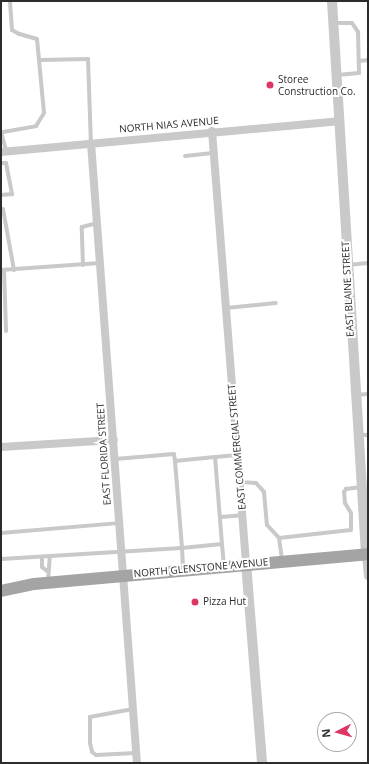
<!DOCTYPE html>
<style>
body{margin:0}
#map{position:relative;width:369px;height:764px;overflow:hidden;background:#fff;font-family:"Open Sans",sans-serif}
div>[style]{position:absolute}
.service>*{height:4px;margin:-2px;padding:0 2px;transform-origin:2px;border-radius:2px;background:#c9c9c9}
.minor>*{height:8px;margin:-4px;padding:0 4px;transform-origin:4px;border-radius:4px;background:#c9c9c9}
.tertiary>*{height:10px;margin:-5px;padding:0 5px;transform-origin:5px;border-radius:5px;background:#c9c9c9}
.primary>*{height:12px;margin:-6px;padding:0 6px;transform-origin:6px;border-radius:6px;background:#a4a4a4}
.dots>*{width:11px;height:11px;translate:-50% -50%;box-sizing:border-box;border:2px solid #fff;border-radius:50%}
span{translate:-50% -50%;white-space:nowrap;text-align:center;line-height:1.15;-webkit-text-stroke:4px #fff;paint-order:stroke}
.poi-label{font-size:10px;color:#2c2c2c}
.left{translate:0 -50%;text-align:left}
.street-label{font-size:10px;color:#2c2c2c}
.frame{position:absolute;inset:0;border:2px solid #2c2c2c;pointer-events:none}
.north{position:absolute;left:317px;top:712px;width:40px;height:40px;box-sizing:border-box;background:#fff;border:1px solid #ababab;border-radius:50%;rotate:264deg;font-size:11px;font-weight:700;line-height:16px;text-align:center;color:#2c2c2c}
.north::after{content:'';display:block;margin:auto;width:14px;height:18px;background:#db3664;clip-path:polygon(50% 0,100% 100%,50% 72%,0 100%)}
</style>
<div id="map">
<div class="service">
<div style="left:333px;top:23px;width:19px"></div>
<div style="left:352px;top:23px;width:11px;rotate:56deg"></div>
<div style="left:358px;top:32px;width:41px;rotate:88.6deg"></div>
<div style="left:359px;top:73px;width:22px;rotate:175deg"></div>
<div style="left:40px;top:60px;width:48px;rotate:-1.2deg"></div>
<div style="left:88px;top:59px;width:84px;rotate:88deg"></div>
<div style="left:359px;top:61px;width:9px;rotate:-6deg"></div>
<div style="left:1px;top:132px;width:20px;rotate:75deg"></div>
<div style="left:3px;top:132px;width:34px;rotate:-10deg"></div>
<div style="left:36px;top:126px;width:15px;rotate:-58deg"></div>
<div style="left:44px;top:113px;width:74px;rotate:-95.4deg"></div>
<div style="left:37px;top:39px;width:19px;rotate:-164deg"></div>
<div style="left:19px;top:34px;width:8px;rotate:-150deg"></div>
<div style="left:12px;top:30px;width:29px;rotate:-94deg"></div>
<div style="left:185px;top:156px;width:28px;rotate:-6deg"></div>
<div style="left:1px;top:163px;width:5px"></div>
<div style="left:6px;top:163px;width:32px;rotate:79deg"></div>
<div style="left:12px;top:194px;width:11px;rotate:175deg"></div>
<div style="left:3px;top:209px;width:62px;rotate:79.8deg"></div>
<div style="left:83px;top:265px;width:38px;rotate:-92deg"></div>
<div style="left:82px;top:227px;width:16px;rotate:-15deg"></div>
<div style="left:348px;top:265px;width:20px;rotate:-6deg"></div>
<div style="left:1px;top:270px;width:99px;rotate:-4deg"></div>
<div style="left:4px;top:270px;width:61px;rotate:88.1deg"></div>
<div style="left:226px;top:308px;width:50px;rotate:-5.7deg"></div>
<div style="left:356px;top:395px;width:12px;rotate:-5deg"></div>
<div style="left:358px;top:435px;width:10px"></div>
<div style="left:115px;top:459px;width:59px;rotate:-4.8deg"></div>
<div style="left:174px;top:454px;width:7px;rotate:82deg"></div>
<div style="left:175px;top:461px;width:40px;rotate:-5.7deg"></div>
<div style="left:175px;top:461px;width:87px;rotate:85.4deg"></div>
<div style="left:182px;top:548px;width:40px;rotate:-5.7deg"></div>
<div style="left:222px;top:544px;width:21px;rotate:85deg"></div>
<div style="left:240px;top:482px;width:16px;rotate:4deg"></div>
<div style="left:256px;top:483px;width:12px;rotate:48deg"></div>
<div style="left:264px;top:492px;width:33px;rotate:85deg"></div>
<div style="left:267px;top:525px;width:18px;rotate:47deg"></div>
<div style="left:279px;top:538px;width:22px;rotate:82deg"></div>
<div style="left:221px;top:517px;width:21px;rotate:-5deg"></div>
<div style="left:1px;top:533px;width:118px;rotate:-4.8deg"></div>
<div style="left:279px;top:538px;width:72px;rotate:-6.3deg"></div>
<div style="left:351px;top:530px;width:17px;rotate:-90deg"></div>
<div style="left:351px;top:513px;width:12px;rotate:-121deg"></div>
<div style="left:345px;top:503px;width:11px;rotate:-95deg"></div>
<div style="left:344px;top:492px;width:4px;rotate:-56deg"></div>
<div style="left:346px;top:489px;width:15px;rotate:-8deg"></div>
<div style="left:222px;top:544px;width:87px;rotate:-94.6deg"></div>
<div style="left:215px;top:457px;width:23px;rotate:-5deg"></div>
<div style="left:42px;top:557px;width:10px;rotate:90deg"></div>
<div style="left:42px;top:567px;width:6px;rotate:39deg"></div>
<div style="left:1px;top:559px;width:181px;rotate:-3.5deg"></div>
<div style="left:182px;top:548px;width:21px;rotate:87deg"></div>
<div style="left:48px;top:582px;width:26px;rotate:-86deg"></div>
<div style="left:133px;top:709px;width:44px;rotate:169.5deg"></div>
<div style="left:90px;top:717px;width:26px;rotate:90deg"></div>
<div style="left:90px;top:743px;width:9px;rotate:77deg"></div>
<div style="left:92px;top:752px;width:5px;rotate:37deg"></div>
<div style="left:96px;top:755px;width:40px;rotate:-2.9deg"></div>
</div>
<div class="minor">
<div style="left:212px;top:131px;width:433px;rotate:85.5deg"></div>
<div style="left:91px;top:143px;width:622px;rotate:85.76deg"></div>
<div style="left:1px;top:152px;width:339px;rotate:-5.2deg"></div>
<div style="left:1px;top:447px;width:113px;rotate:-3.5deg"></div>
<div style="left:366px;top:554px;width:22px;rotate:85deg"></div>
</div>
<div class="tertiary">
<div style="left:332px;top:1px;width:554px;rotate:86.48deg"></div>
<div style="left:246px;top:563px;width:201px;rotate:85.4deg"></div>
</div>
<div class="primary">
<div style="left:1px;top:591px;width:34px;rotate:-12deg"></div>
<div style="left:34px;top:584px;width:335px;rotate:-5.1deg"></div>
</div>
<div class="dots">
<div style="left:270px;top:85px;background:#db3664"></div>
<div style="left:195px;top:602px;background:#db3664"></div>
</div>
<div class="poi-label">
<span class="left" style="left:278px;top:85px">Storee<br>Construction Co.</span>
<span class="left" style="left:203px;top:602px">Pizza Hut</span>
</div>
<div class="street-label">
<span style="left:169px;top:125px;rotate:-5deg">NORTH NIAS AVENUE</span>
<span style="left:348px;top:289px;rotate:-93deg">EAST BLAINE STREET</span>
<span style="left:237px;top:447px;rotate:-95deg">EAST COMMERCIAL STREET</span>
<span style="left:104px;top:454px;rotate:-94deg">EAST FLORIDA STREET</span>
<span style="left:201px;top:568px;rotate:-5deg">NORTH GLENSTONE AVENUE</span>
</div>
<div class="frame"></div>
<div class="north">N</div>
</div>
